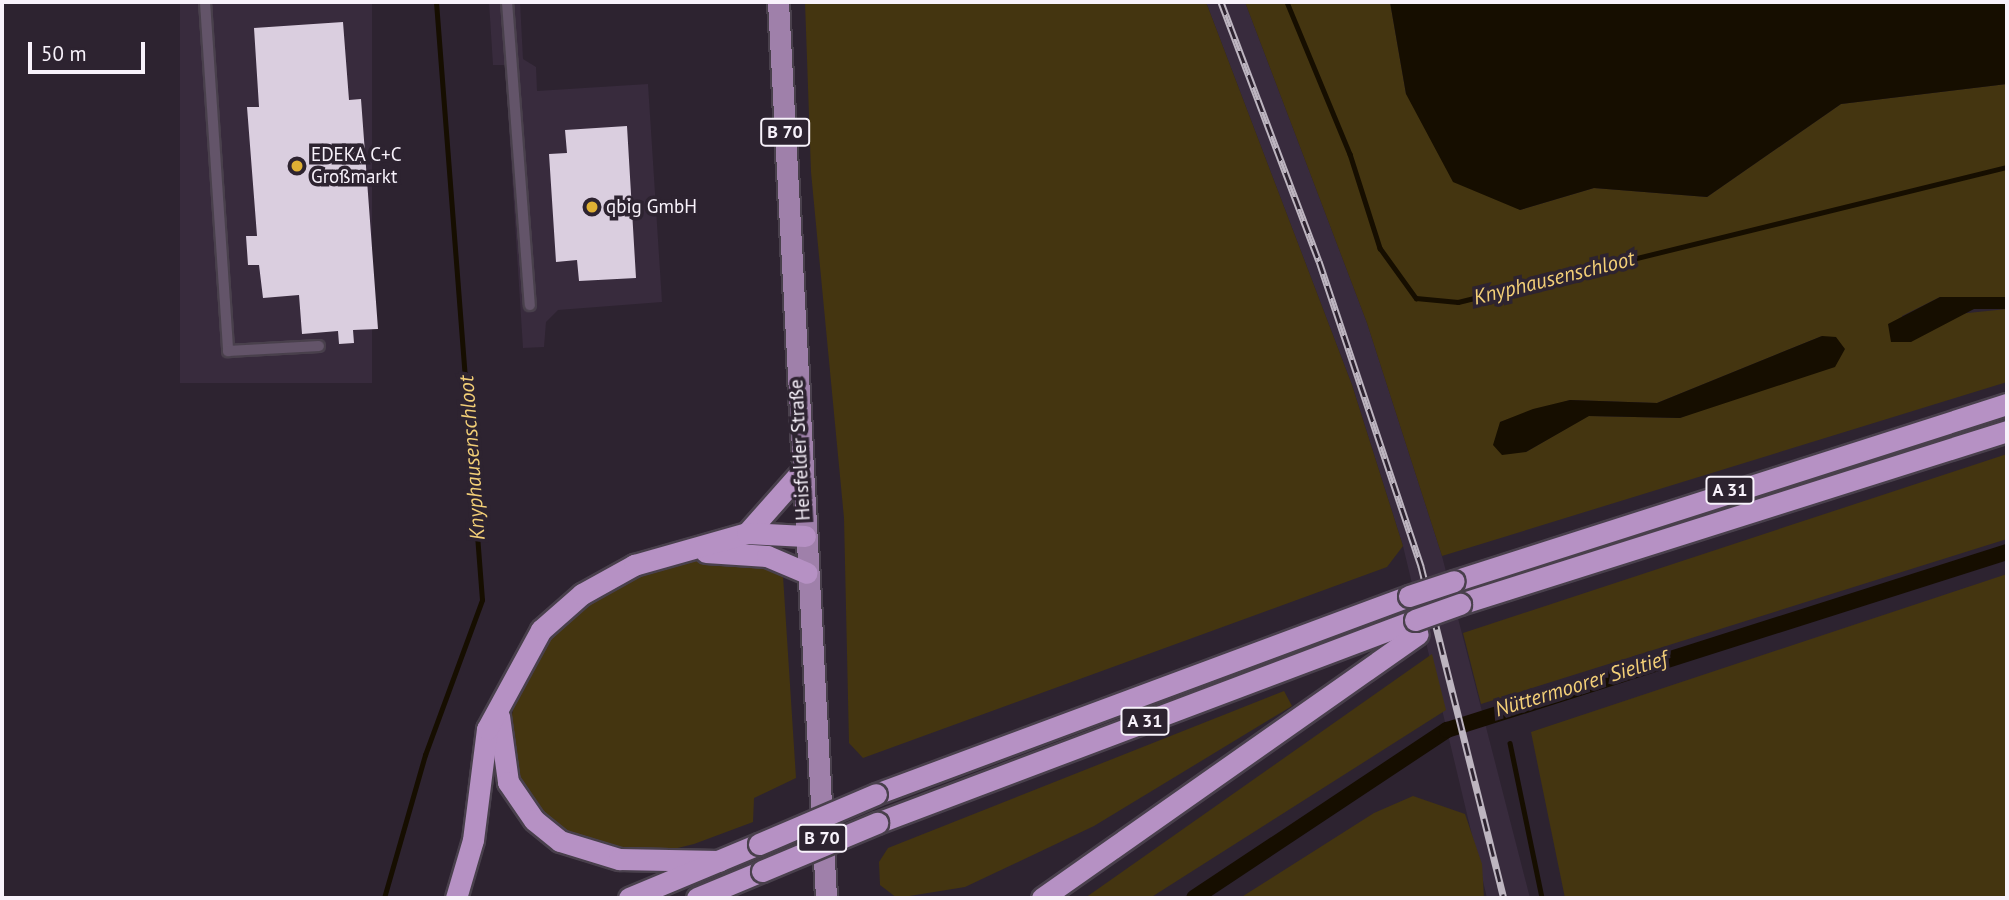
<!DOCTYPE html>
<meta charset="utf-8">
<style>
body{margin:0}
#map{position:relative;width:2009px;height:900px;overflow:hidden;background:#2d2330;font-family:"PT Sans",sans-serif}
div>[style]{position:absolute}
.built>*{inset:0;background:#382b3d;transform-origin:0 0}
.green>*{inset:0;background:#443510}
.water>*{inset:0;background:#160e00}
.stream>*{height:4.5px;margin:-2.25px;padding:0 2.25px;transform-origin:2.25px;border-radius:2.25px;background:#160e00}
.canal>*{height:16px;margin:-8px;padding:0 8px;transform-origin:8px;border-radius:8px;background:#160e00}
.building>*{inset:0;background:#dacedf}
.roads{filter:drop-shadow(2px 0 #49404c) drop-shadow(-2px 0 #49404c) drop-shadow(0 2px #49404c) drop-shadow(0 -2px #49404c)}
.service>*{height:10px;margin:-5px;padding:0 5px;transform-origin:5px;border-radius:5px;background:#635469}
.primary>*{height:21px;margin:-10.5px;padding:0 10.5px;transform-origin:10.5px;border-radius:10.5px;background:#9f80aa}
.motorway>*{height:21px;margin:-10.5px;padding:0 10.5px;transform-origin:10.5px;border-radius:10.5px;background:#b691c4}
.rail>*{height:7px;margin-top:-3.5px;transform-origin:0;background:repeating-linear-gradient(90deg,#2d2330 0 13px,#bdb5c0 0 26px);box-sizing:border-box;border-block:2px solid #bdb5c0}
.bridges{filter:drop-shadow(2px 0 #49404c) drop-shadow(-2px 0 #49404c) drop-shadow(0 2px #49404c) drop-shadow(0 -2px #49404c)}
.motorway-bridge>*{height:21px;margin:-10.5px;padding:0 10.5px;transform-origin:10.5px;border-radius:10.5px;background:#b691c4}
.dots>*{width:19px;height:19px;translate:-50% -50%;box-sizing:border-box;border:4px solid #2d2330;border-radius:50%}
span{translate:-50% -50%;white-space:nowrap;text-align:center;line-height:1.15;-webkit-text-stroke:7px #2d2330;paint-order:stroke}
.shield-label span{padding:2px 5px;background:#2d2330;border:2px solid;border-radius:5px;-webkit-text-stroke-width:0}
.shield-label{font-size:18px;color:#f8f2fb;font-weight:700}
.poi-label{font-size:19px;color:#f8f2fb}
.left{translate:0 -50%;text-align:left}
.street-label{font-size:19px;color:#f8f2fb}
.water-label{font-size:21px;color:#f3cf77;font-style:italic}
.frame{position:absolute;inset:0;border:4px solid #f8f2fb;pointer-events:none}
.scale{position:absolute;left:28px;top:42px;width:117px;height:32px;box-sizing:border-box;border:4px solid #f8f2fb;border-top:0;padding-left:9px;font-size:21px;line-height:24px;white-space:nowrap;color:#f8f2fb;-webkit-text-stroke:5px #2d2330;paint-order:stroke}
</style>
<div id="map">
<div class="built">
<div style="left:180px;top:2px;width:192px;height:381px"></div>
<div style="clip-path:polygon(489px 2px,520px 2px,523px 59px,536px 67px,537px 91px,648px 84px,662px 302px,558px 310px,546px 322px,544px 347px,523px 348px,505px 65px,493px 65px)"></div>
<div style="clip-path:polygon(1206px 2px,1245px 2px,1367px 323px,1442px 556px,1530px 898px,1487px 898px,1403px 546px,1352px 385px)"></div>
</div>
<div class="green">
<div style="clip-path:polygon(805px 2px,1206px 2px,1352px 385px,1403px 546px,1387px 567px,863px 758px,849px 743px,844px 518px,811px 172px)"></div>
<div style="clip-path:polygon(evenodd,1245px 2px,1390px 2px,1406px 94px,1520px 210px,1594px 188px,1707px 197px,1841px 104px,2007px 84px,2007px 297px,1940px 297px,1902px 316px,1902px 342px,1958px 314px,2007px 309px,2007px 382px,1442px 556px,1367px 323px,1245px 2px,1822px 336px,1718px 403px,1680px 418px,1588px 416px,1526px 452px,1500px 422px,1570px 400px,1657px 403px,1822px 336px)"></div>
<div style="clip-path:polygon(2007px 454px,2007px 539px,1481px 704px,1463px 633px)"></div>
<div style="clip-path:polygon(703px 557px,776px 568px,783px 576px,796px 778px,754px 798px,753px 822px,694px 844px,657px 853px,581px 845px,542px 817px,518px 783px,508px 736px,516px 694px,535px 649px,575px 607px,648px 569px)"></div>
<div style="clip-path:polygon(2007px 574px,2007px 898px,1565px 898px,1531px 732px)"></div>
<div style="clip-path:polygon(1432px 654px,1446px 710px,1150px 898px,1085px 898px)"></div>
<div style="clip-path:polygon(1284px 691px,1292px 706px,1094px 826px,965px 887px,897px 898px,880px 885px,879px 862px,888px 848px)"></div>
<div style="clip-path:polygon(1413px 796px,1465px 814px,1482px 864px,1484px 898px,1240px 898px,1374px 813px)"></div>
</div>
<div class="water">
<div style="clip-path:polygon(1390px 2px,2007px 2px,2007px 84px,1841px 104px,1707px 197px,1594px 188px,1520px 210px,1453px 182px,1406px 94px)"></div>
<div style="clip-path:polygon(1940px 297px,2007px 297px,2007px 309px,1974px 309px,1911px 342px,1891px 342px,1888px 324px)"></div>
<div style="clip-path:polygon(1822px 336px,1836px 337px,1845px 349px,1835px 367px,1680px 418px,1589px 416px,1526px 452px,1502px 455px,1493px 445px,1500px 422px,1533px 409px,1570px 400px,1657px 403px)"></div>
</div>
<div class="stream">
<div style="left:1287px;top:2px;width:165px;rotate:67.5deg"></div>
<div style="left:1350px;top:154px;width:99px;rotate:72.3deg"></div>
<div style="left:1380px;top:248px;width:62px;rotate:54.2deg"></div>
<div style="left:1416px;top:298px;width:42px;rotate:5.4deg"></div>
<div style="left:1458px;top:302px;width:565px;rotate:-13.82deg"></div>
<div style="left:1510px;top:743px;width:158px;rotate:78.3deg"></div>
<div style="left:384px;top:898px;width:149px;rotate:-74deg"></div>
<div style="left:425px;top:755px;width:165px;rotate:-69.8deg"></div>
<div style="left:482px;top:600px;width:600px;rotate:-94.4deg"></div>
</div>
<div class="canal">
<div style="left:1194px;top:898px;width:304px;rotate:-33.6deg"></div>
<div style="left:1447px;top:730px;width:588px;rotate:-17.63deg"></div>
</div>
<div class="building">
<div style="clip-path:polygon(343px 22px,349px 100px,361px 99px,378px 329px,353px 330px,354px 343px,339px 344px,338px 331px,302px 334px,299px 295px,263px 298px,259px 265px,248px 265px,246px 236px,257px 236px,247px 107px,259px 107px,254px 28px)"></div>
<div style="clip-path:polygon(627px 126px,636px 278px,579px 281px,577px 260px,556px 262px,549px 154px,567px 153px,565px 130px)"></div>
</div>
<div class="roads">
<div class="service">
<div style="left:205px;top:2px;width:350px;rotate:86.2deg"></div>
<div style="left:228px;top:351px;width:91px;rotate:-3.1deg"></div>
<div style="left:507px;top:2px;width:304px;rotate:85.7deg"></div>
</div>
<div class="primary">
<div style="left:778px;top:2px;width:897px;rotate:86.93deg"></div>
</div>
<div class="motorway">
<div style="left:747px;top:533px;width:81px;rotate:-48.5deg"></div>
<div style="left:706px;top:552px;width:61px;rotate:3.8deg"></div>
<div style="left:767px;top:556px;width:43px;rotate:23deg"></div>
<div style="left:1454px;top:581px;width:581px;rotate:-17.75deg"></div>
<div style="left:1460px;top:604px;width:574px;rotate:-17.55deg"></div>
<div style="left:499px;top:716px;width:67px;rotate:82.2deg"></div>
<div style="left:508px;top:782px;width:46px;rotate:55.6deg"></div>
<div style="left:534px;top:820px;width:33px;rotate:39deg"></div>
<div style="left:560px;top:841px;width:62px;rotate:17deg"></div>
<div style="left:619px;top:859px;width:100px;rotate:1.1deg"></div>
<div style="left:876px;top:794px;width:569px;rotate:-20.38deg"></div>
<div style="left:877px;top:823px;width:575px;rotate:-20.67deg"></div>
<div style="left:456px;top:898px;width:60px;rotate:-73.7deg"></div>
<div style="left:473px;top:840px;width:112px;rotate:-82.8deg"></div>
<div style="left:487px;top:729px;width:113px;rotate:-61.4deg"></div>
<div style="left:541px;top:630px;width:55px;rotate:-41.3deg"></div>
<div style="left:582px;top:594px;width:60px;rotate:-29.1deg"></div>
<div style="left:634px;top:565px;width:117px;rotate:-15.8deg"></div>
<div style="left:747px;top:533px;width:58px;rotate:3deg"></div>
<div style="left:629px;top:898px;width:141px;rotate:-22.6deg"></div>
<div style="left:697px;top:898px;width:70px;rotate:-22.6deg"></div>
<div style="left:1042px;top:898px;width:459px;rotate:-35.1deg"></div>
</div>
</div>
<div class="rail">
<div style="left:1221px;top:2px;width:277px;rotate:69.3deg"></div>
<div style="left:1319px;top:261px;width:322px;rotate:71.5deg"></div>
<div style="left:1421px;top:566px;width:342px;rotate:76deg"></div>
</div>
<div class="bridges">
<div class="motorway-bridge">
<div style="left:1409px;top:596px;width:47px;rotate:-18.4deg"></div>
<div style="left:1415px;top:620px;width:48px;rotate:-19.6deg"></div>
<div style="left:759px;top:844px;width:127px;rotate:-23.1deg"></div>
<div style="left:762px;top:871px;width:125px;rotate:-22.7deg"></div>
</div>
</div>
<div class="dots">
<div style="left:297px;top:166px;background:#dfb034"></div>
<div style="left:592px;top:207px;background:#dfb034"></div>
</div>
<div class="shield-label">
<span style="left:785px;top:132px">B 70</span>
<span style="left:1730px;top:490px">A 31</span>
<span style="left:1145px;top:721px">A 31</span>
<span style="left:822px;top:838px">B 70</span>
</div>
<div class="poi-label">
<span class="left" style="left:311px;top:166px">EDEKA C+C<br>Großmarkt</span>
<span class="left" style="left:606px;top:207px">qbig GmbH</span>
</div>
<div class="street-label">
<span style="left:800px;top:450px;rotate:-93deg">Heisfelder Straße</span>
</div>
<div class="water-label">
<span style="left:1554px;top:278px;rotate:-14deg">Knyphausenschloot</span>
<span style="left:472px;top:458px;rotate:-94deg">Knyphausenschloot</span>
<span style="left:1581px;top:684px;rotate:-17deg">Nüttermoorer Sieltief</span>
</div>
<div class="frame"></div>
<div class="scale">50 m</div>
</div>
